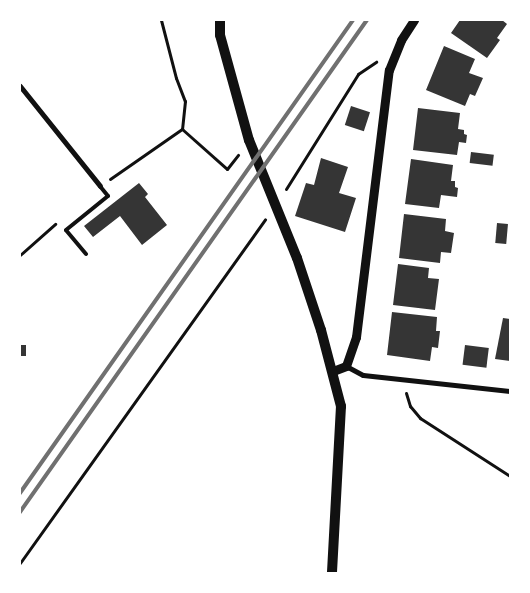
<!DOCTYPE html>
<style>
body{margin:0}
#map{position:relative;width:530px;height:593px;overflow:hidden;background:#fff;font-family:"IBM Plex Sans",sans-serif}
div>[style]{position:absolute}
.building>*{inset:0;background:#353535;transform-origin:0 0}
.path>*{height:3px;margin:-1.5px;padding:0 1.5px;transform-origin:1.5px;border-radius:1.5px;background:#111}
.service>*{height:4px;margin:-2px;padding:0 2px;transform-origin:2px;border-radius:2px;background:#111}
.minor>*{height:5px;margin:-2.5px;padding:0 2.5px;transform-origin:2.5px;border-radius:2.5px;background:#111}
.tertiary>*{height:9px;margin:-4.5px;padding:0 4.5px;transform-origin:4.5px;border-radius:4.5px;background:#111}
.secondary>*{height:10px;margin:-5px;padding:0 5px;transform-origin:5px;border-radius:5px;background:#111}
.rail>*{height:4px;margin:-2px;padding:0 2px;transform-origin:2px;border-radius:2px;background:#707070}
span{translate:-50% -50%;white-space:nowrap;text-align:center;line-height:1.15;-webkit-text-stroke:4.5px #fff;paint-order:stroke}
.frame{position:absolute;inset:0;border:21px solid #fff;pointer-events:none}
</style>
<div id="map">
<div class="building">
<div style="clip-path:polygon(460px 20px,502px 20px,507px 24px,497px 38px,500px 40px,487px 58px,451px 33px)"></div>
<div style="clip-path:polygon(444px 46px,475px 59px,469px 73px,483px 78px,475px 96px,470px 94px,465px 106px,426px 90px)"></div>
<div style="left:351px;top:106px;width:20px;height:20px;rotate:18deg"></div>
<div style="clip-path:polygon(418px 108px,460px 113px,458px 129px,464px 130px,464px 134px,467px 135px,466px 143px,459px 142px,457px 155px,413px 150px)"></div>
<div style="left:471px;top:152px;width:23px;height:11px;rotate:7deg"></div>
<div style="clip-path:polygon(321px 158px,348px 167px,339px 193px,356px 198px,345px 232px,295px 216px,306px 183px,314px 185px)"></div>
<div style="clip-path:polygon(411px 159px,453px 165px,451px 181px,455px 181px,455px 187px,458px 188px,457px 197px,441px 195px,439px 208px,405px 204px)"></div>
<div style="clip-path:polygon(139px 183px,148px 194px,145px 197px,167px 225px,142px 245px,120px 216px,93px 237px,84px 226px)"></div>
<div style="clip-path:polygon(404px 214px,446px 219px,445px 231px,454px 233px,451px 253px,441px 252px,440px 263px,399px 258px)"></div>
<div style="left:497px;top:223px;width:11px;height:20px;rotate:5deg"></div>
<div style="clip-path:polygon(398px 264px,429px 268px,428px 278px,439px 279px,435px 310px,393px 305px)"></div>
<div style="clip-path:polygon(392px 312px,437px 317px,436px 331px,440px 331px,438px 348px,432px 347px,430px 361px,387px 355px)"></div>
<div style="clip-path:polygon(503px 318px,510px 319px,510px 361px,495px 359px)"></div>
<div style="left:20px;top:345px;width:6px;height:11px"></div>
<div style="left:465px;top:345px;width:24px;height:20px;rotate:7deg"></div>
</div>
<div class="path">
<div style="left:161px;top:20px;width:60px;rotate:75.5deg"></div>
<div style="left:176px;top:78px;width:25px;rotate:69deg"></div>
<div style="left:185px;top:101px;width:28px;rotate:96deg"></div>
<div style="left:110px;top:179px;width:88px;rotate:-34.8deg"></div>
<div style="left:182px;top:129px;width:60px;rotate:41.6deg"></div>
<div style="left:227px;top:169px;width:18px;rotate:-52deg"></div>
<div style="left:286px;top:189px;width:136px;rotate:-57.9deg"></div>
<div style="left:358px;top:74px;width:22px;rotate:-34deg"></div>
<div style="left:20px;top:255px;width:47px;rotate:-41.5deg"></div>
<div style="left:406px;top:393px;width:14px;rotate:73deg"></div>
<div style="left:410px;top:406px;width:16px;rotate:50deg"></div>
<div style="left:420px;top:418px;width:107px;rotate:32.8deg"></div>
<div style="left:20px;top:563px;width:422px;rotate:-54.5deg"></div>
</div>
<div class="service">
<div style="left:86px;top:254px;width:31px;rotate:-130deg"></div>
<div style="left:66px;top:230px;width:54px;rotate:-39deg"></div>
<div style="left:108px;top:196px;width:13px;rotate:-129deg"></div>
</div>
<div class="minor">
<div style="left:20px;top:86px;width:128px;rotate:51.3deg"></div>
<div style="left:346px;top:366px;width:19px;rotate:28deg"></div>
<div style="left:363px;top:375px;width:148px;rotate:6.2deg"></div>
</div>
<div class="tertiary">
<div style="left:333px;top:371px;width:14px;rotate:-21deg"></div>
<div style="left:346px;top:366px;width:31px;rotate:-71deg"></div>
<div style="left:356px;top:337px;width:269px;rotate:-83deg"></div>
<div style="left:389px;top:70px;width:32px;rotate:-68deg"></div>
<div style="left:401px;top:40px;width:24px;rotate:-57deg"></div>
</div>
<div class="secondary">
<div style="left:220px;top:20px;width:15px;rotate:90deg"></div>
<div style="left:220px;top:35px;width:109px;rotate:74.6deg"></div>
<div style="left:249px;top:140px;width:127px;rotate:67.9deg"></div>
<div style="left:297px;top:258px;width:76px;rotate:71.6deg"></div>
<div style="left:321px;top:330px;width:79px;rotate:75.3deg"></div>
<div style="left:341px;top:406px;width:167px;rotate:93.1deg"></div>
</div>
<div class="rail">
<div style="left:20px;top:493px;width:578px;rotate:-54.85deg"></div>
<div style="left:20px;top:512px;width:602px;rotate:-54.81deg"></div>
</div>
<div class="frame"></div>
</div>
